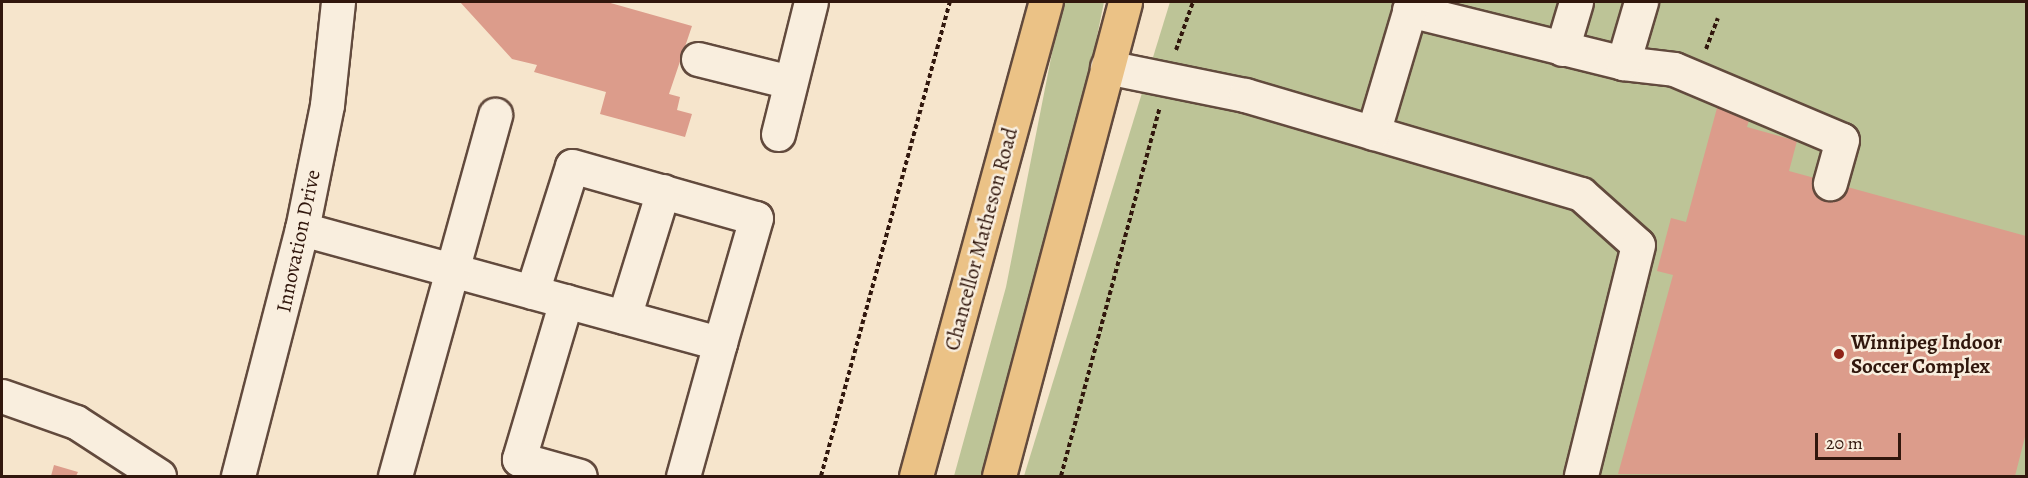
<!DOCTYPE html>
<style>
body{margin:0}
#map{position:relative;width:2028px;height:478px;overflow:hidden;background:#f6e5cc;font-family:Alegreya,serif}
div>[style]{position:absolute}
.green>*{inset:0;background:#bdc497}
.building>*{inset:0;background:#dc9c8b}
.path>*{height:4px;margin-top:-2px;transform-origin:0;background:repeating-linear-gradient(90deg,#31170d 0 4.5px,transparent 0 7.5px)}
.roads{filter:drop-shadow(2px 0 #624a3d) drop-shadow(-2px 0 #624a3d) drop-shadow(0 2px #624a3d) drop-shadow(0 -2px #624a3d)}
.minor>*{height:33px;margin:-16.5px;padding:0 16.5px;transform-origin:16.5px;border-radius:16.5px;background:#f9eede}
.major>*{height:33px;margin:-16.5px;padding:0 16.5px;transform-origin:16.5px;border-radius:16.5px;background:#ebc286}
.dots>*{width:16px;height:16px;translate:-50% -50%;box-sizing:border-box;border:3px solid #f9eede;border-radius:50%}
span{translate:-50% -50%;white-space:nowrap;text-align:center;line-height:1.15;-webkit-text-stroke:5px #f9eede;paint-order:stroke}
.street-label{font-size:21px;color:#31170d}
.poi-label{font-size:21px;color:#31170d;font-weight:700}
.left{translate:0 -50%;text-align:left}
.frame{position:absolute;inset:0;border:3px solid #31170d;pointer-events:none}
.scale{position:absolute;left:1815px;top:433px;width:86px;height:27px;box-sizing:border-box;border:3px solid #31170d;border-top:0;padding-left:8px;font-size:18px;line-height:21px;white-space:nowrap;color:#31170d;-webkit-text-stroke:4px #f9eede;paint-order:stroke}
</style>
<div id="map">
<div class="green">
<div style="clip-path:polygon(1062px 2px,1104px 2px,1083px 105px,983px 476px,954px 476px,1006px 287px)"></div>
<div style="clip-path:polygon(1170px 2px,2026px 2px,2026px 476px,1024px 476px)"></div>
</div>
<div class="building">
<div style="clip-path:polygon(460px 2px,607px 2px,692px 26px,669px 94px,680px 97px,677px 110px,692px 114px,685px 137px,600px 114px,606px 92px,534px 72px,537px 65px,512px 59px)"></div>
<div style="clip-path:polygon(1717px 108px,1750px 117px,1747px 127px,1797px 141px,1789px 171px,2026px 236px,2026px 433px,2015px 476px,1618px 474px,1673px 275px,1657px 271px,1671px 218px,1686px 222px)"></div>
<div style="clip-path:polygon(54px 465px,78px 472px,76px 476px,51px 476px)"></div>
</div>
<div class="path">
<div style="left:1706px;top:49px;width:33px;rotate:-69deg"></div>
<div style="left:1176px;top:50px;width:51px;rotate:-70.5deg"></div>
<div style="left:821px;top:476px;width:491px;rotate:-74.8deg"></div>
<div style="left:1061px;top:476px;width:380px;rotate:-75deg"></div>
</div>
<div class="roads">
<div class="minor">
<div style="left:1409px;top:10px;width:220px;rotate:13.9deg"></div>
<div style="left:1623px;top:63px;width:51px;rotate:6.7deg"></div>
<div style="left:1674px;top:69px;width:182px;rotate:22.9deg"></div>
<div style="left:1842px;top:140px;width:45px;rotate:105.6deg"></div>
<div style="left:1562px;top:49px;width:49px;rotate:-73.4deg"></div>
<div style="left:698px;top:59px;width:95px;rotate:14deg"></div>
<div style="left:1623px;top:63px;width:64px;rotate:-73.6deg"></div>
<div style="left:1107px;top:67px;width:141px;rotate:11.5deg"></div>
<div style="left:1245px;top:95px;width:350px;rotate:16.4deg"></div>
<div style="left:1581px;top:194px;width:76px;rotate:41.8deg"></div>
<div style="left:1638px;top:245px;width:238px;rotate:103.9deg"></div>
<div style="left:1373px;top:133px;width:137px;rotate:-73.4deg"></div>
<div style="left:778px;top:134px;width:136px;rotate:-76deg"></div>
<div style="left:302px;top:229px;width:433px;rotate:15.3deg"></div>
<div style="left:720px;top:343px;width:138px;rotate:105.5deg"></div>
<div style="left:532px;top:292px;width:132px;rotate:-72.4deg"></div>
<div style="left:572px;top:166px;width:191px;rotate:15.8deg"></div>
<div style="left:756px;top:218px;width:130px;rotate:106.1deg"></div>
<div style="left:566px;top:301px;width:165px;rotate:106.6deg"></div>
<div style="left:519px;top:459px;width:63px;rotate:15.6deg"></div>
<div style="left:624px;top:317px;width:132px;rotate:-72.8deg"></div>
<div style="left:2px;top:396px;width:78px;rotate:19.4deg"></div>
<div style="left:76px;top:422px;width:99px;rotate:33deg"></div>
<div style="left:238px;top:476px;width:255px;rotate:-75.5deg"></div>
<div style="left:302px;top:229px;width:126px;rotate:-78.6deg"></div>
<div style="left:327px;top:105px;width:104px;rotate:-83.9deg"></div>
<div style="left:395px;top:476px;width:375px;rotate:-74.5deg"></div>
</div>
<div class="major">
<div style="left:916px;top:476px;width:492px;rotate:-74.7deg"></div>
<div style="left:999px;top:476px;width:490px;rotate:-75.1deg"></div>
</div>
</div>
<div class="dots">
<div style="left:1839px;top:354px;background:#8f2418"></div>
</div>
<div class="street-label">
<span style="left:981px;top:239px;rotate:-75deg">Chancellor Matheson Road</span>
<span style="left:298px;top:241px;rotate:-78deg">Innovation Drive</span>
</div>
<div class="poi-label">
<span class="left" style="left:1851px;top:354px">Winnipeg Indoor<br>Soccer Complex</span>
</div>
<div class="frame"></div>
<div class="scale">20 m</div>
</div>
